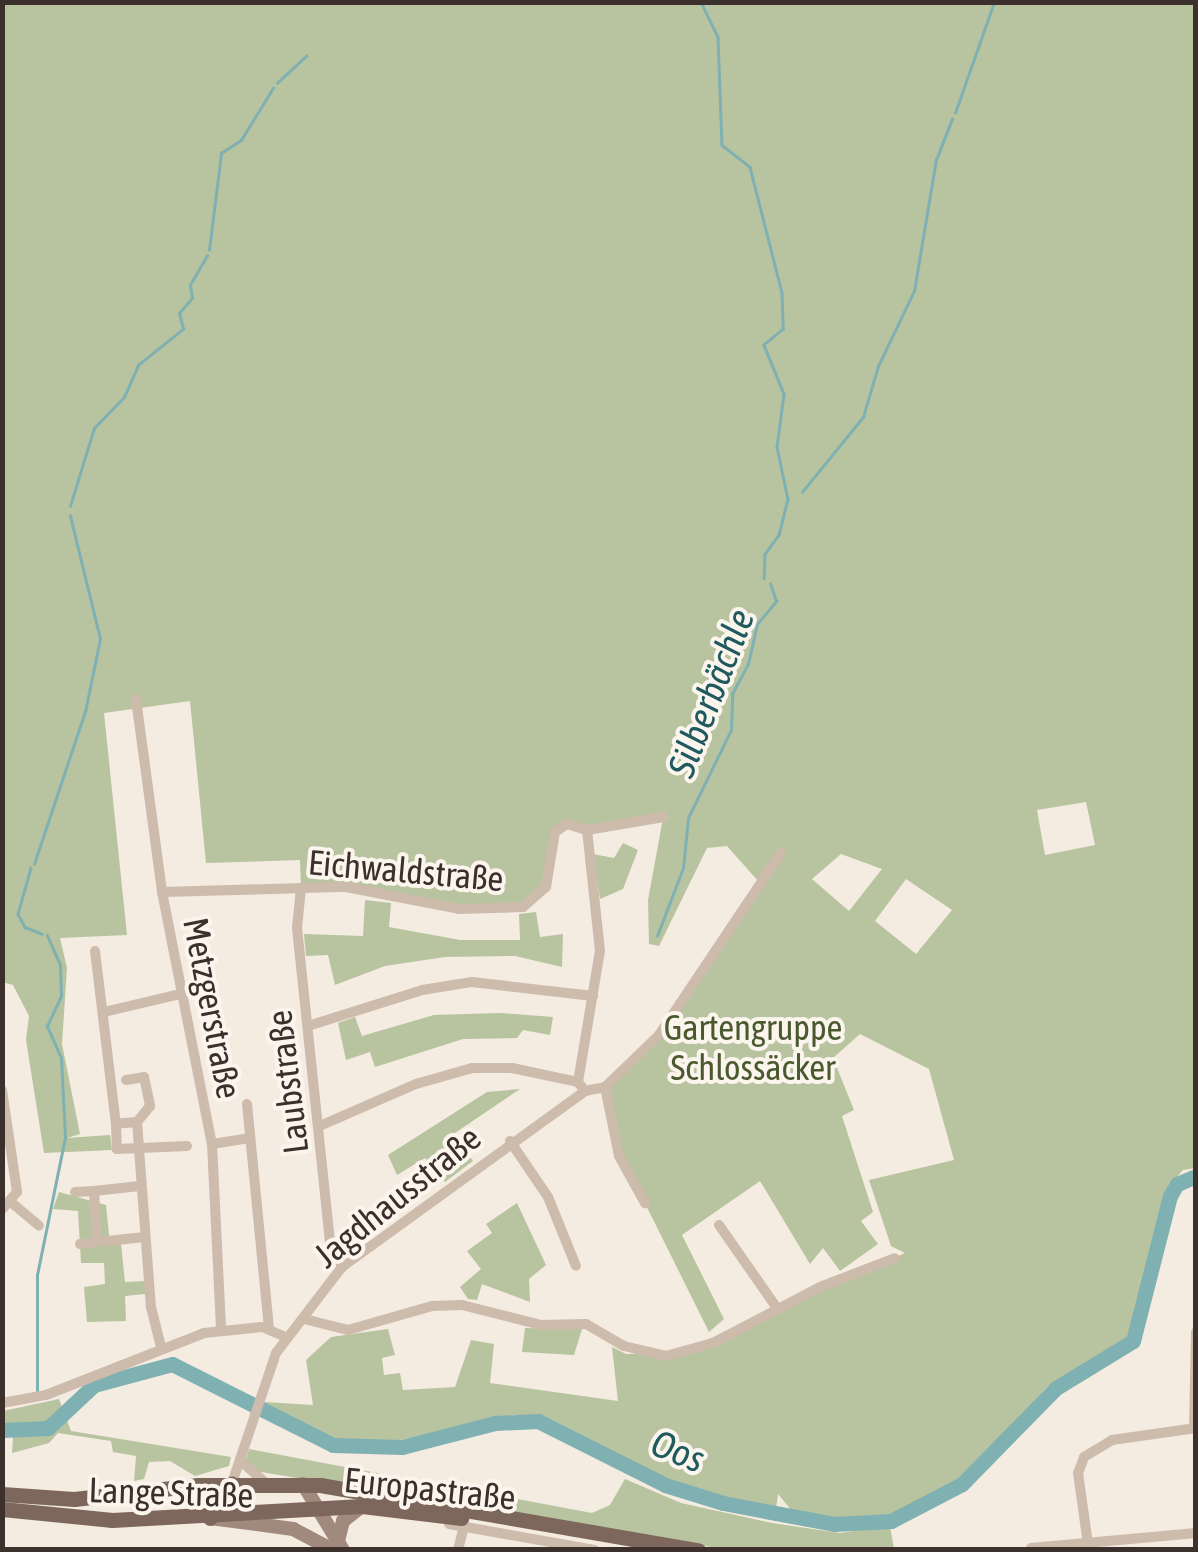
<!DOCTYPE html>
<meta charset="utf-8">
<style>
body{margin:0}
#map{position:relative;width:1198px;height:1552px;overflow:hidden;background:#f4ebe1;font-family:"Asap Condensed",sans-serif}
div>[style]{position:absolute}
.green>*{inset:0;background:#b8c4a0}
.stream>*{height:2.5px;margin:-1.25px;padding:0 1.25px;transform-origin:1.25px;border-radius:1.25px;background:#7fb0b2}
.river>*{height:15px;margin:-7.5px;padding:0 7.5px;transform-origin:7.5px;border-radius:7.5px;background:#7fb0b2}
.street>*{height:10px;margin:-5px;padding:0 5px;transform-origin:5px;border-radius:5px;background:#cdbbac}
.secondary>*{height:14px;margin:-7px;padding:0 7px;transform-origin:7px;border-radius:7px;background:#a18a7d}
.primary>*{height:15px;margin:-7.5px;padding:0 7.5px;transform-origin:7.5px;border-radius:7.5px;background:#7d675c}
span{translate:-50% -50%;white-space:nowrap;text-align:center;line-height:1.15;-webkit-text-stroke:8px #fbf5ee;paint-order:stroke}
.street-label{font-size:35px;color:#3b302b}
.park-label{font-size:35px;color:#4a5a2e}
.water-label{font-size:38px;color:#1f5a5e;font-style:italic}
.frame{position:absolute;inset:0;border:5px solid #3b302b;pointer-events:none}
</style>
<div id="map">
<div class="green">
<div style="clip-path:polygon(evenodd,2px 3px,1195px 3px,1195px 1168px,1183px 1170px,1169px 1186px,1132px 1336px,1046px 1388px,983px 1460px,935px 1497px,896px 1515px,861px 1521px,792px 1511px,778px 1494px,776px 1509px,720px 1500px,666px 1480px,552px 1422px,514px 1415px,382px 1444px,342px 1441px,262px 1412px,265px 1402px,313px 1405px,306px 1360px,331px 1337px,388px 1329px,395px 1355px,382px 1358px,384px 1375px,400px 1373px,403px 1390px,455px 1387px,471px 1340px,494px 1344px,490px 1383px,618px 1401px,612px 1347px,626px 1354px,685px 1353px,905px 1253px,891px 1246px,869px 1180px,954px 1160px,929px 1069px,860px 1034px,833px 1058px,854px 1110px,842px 1116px,873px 1212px,861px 1221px,878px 1244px,840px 1271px,823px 1248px,810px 1264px,760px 1181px,682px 1235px,724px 1319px,709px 1332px,622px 1157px,610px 1088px,667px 1032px,759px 882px,727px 846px,707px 848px,659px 946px,649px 944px,648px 900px,663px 818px,587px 830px,567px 824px,555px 832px,546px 887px,523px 907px,482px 909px,346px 887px,301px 888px,300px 860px,206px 863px,190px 701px,104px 713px,127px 935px,60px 938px,67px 968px,62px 1044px,80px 1134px,67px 1138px,110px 1135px,112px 1150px,44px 1153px,26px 1040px,29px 1016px,13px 985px,2px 982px,2px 3px,1086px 802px,1095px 845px,1045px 855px,1037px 810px,1086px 802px,2px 3px,841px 854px,882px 869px,849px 911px,812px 879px,841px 854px,2px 3px,906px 879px,952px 910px,916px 954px,875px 921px,906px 879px)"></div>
<div style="clip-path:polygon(623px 843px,638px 850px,623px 889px,600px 899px,593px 854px,614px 858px)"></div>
<div style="clip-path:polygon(365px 900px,391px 903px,389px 927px,460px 940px,520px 940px,519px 914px,536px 912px,540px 937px,563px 934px,562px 967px,515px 956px,445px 957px,385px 966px,335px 985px,328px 955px,306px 956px,304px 934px,363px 936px)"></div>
<div style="clip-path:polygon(500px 1013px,553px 1017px,550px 1035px,523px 1030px,517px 1038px,463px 1039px,375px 1067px,370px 1052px,346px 1060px,338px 1023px,355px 1017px,362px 1036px,434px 1015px)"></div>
<div style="clip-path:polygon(520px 1089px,452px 1135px,473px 1161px,445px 1182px,425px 1158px,397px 1175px,388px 1155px,487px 1092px)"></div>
<div style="clip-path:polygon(59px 1192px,106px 1205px,110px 1244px,121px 1244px,125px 1282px,146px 1281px,145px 1294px,125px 1296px,126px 1321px,87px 1322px,84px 1287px,105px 1284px,104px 1263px,81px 1263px,78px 1211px,53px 1209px)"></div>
<div style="clip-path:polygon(517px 1203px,546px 1265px,529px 1279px,530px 1302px,482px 1284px,477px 1300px,468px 1299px,460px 1287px,481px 1269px,467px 1251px,492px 1233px,486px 1224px)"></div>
<div style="clip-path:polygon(525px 1328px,582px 1329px,574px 1355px,522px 1352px)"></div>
<div style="clip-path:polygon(59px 1399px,71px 1431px,231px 1457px,229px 1466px,195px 1476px,170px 1461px,149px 1462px,144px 1479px,134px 1481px,136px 1456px,113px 1452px,111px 1441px,58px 1433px,49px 1443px,12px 1453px,13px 1437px,3px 1435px,3px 1411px)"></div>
<div style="clip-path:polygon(249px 1449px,592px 1513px,610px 1505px,625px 1479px,681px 1503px,772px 1523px,840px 1533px,890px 1526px,894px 1549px,723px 1549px,255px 1471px,245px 1462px)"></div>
</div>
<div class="stream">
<div style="left:701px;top:2px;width:39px;rotate:64deg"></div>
<div style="left:718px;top:37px;width:108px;rotate:87.9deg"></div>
<div style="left:722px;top:145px;width:36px;rotate:38deg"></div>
<div style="left:750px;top:167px;width:130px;rotate:75.7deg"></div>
<div style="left:782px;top:293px;width:36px;rotate:88deg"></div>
<div style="left:783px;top:329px;width:25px;rotate:140deg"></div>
<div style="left:764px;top:345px;width:53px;rotate:67.8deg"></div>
<div style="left:784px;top:394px;width:53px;rotate:97.5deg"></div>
<div style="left:777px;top:447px;width:53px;rotate:78.1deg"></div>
<div style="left:788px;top:499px;width:37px;rotate:104deg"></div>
<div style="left:779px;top:535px;width:24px;rotate:126deg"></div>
<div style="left:765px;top:554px;width:24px;rotate:92deg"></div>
<div style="left:277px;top:83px;width:40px;rotate:-43deg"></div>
<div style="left:955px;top:113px;width:118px;rotate:-70.6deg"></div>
<div style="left:209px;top:250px;width:98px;rotate:-82.9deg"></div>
<div style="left:221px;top:153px;width:24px;rotate:-33deg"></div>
<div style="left:241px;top:140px;width:61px;rotate:-58.4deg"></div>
<div style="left:802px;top:492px;width:97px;rotate:-50.9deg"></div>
<div style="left:863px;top:417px;width:53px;rotate:-73.6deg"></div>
<div style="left:878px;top:366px;width:83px;rotate:-64.4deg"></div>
<div style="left:914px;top:291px;width:133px;rotate:-80.5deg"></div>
<div style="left:936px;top:160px;width:44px;rotate:-68.7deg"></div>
<div style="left:70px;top:506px;width:82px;rotate:-72.9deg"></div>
<div style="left:94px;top:428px;width:43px;rotate:-45.9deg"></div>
<div style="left:124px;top:397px;width:35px;rotate:-66deg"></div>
<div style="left:138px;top:365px;width:58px;rotate:-38.7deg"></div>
<div style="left:183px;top:329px;width:16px;rotate:-104deg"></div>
<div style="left:179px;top:313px;width:20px;rotate:-49deg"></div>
<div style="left:192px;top:298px;width:13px;rotate:-99deg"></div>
<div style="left:190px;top:285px;width:34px;rotate:-60deg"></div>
<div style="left:34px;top:864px;width:160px;rotate:-71.5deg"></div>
<div style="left:85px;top:712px;width:75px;rotate:-78.4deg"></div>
<div style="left:100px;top:639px;width:127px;rotate:-103.7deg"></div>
<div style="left:31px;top:868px;width:48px;rotate:105.8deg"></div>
<div style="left:18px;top:914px;width:15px;rotate:62deg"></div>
<div style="left:25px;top:927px;width:18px;rotate:22deg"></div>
<div style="left:657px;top:936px;width:73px;rotate:-69.1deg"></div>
<div style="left:683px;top:868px;width:50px;rotate:-84.3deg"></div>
<div style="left:688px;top:818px;width:98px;rotate:-64deg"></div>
<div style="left:731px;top:730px;width:36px;rotate:-88deg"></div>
<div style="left:732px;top:694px;width:34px;rotate:-62deg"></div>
<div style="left:748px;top:664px;width:41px;rotate:-77.3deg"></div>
<div style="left:757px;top:624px;width:30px;rotate:-50deg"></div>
<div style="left:776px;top:601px;width:18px;rotate:-109deg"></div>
<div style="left:37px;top:1392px;width:117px;rotate:-90deg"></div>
<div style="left:37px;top:1275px;width:141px;rotate:-78.5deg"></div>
<div style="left:65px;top:1137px;width:79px;rotate:-92.9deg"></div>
<div style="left:61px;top:1058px;width:35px;rotate:-114deg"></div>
<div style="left:47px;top:1026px;width:33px;rotate:-65deg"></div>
<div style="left:61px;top:996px;width:31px;rotate:-92deg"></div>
<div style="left:60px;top:965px;width:32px;rotate:-114deg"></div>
</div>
<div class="river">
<div style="left:2px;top:1430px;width:46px;rotate:-2.5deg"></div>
<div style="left:48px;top:1428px;width:63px;rotate:-43.1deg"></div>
<div style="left:94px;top:1385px;width:81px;rotate:-15.1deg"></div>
<div style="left:172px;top:1364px;width:180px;rotate:26.7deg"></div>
<div style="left:333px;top:1445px;width:69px;rotate:1.7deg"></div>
<div style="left:402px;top:1447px;width:96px;rotate:-14.5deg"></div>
<div style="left:495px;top:1423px;width:43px;rotate:-2.7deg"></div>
<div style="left:538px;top:1421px;width:142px;rotate:26.7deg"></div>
<div style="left:665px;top:1485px;width:61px;rotate:17.2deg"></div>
<div style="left:723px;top:1503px;width:113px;rotate:10.7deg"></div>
<div style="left:834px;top:1524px;width:57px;rotate:-3deg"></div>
<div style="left:891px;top:1521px;width:80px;rotate:-27.5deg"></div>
<div style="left:962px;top:1484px;width:134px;rotate:-45.6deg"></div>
<div style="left:1056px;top:1388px;width:90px;rotate:-31.4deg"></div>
<div style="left:1133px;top:1341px;width:150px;rotate:-75.7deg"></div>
<div style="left:1170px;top:1196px;width:14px;rotate:-60deg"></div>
<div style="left:1177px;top:1184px;width:21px;rotate:-23deg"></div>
</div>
<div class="street">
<div style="left:136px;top:699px;width:195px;rotate:82.3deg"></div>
<div style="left:162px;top:892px;width:257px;rotate:78.8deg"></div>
<div style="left:212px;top:1144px;width:186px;rotate:87.2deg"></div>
<div style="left:587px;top:830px;width:78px;rotate:-9.6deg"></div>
<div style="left:301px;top:888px;width:40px;rotate:95.7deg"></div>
<div style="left:297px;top:928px;width:314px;rotate:84deg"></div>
<div style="left:330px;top:1240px;width:30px;rotate:66deg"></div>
<div style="left:162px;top:892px;width:184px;rotate:-1.6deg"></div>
<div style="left:346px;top:887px;width:115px;rotate:11deg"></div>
<div style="left:459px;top:909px;width:64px;rotate:-1.8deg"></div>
<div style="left:523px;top:907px;width:30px;rotate:-41deg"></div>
<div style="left:546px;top:887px;width:56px;rotate:-80.7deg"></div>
<div style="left:555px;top:832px;width:14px;rotate:-34deg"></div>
<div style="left:567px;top:824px;width:21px;rotate:17deg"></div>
<div style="left:95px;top:951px;width:174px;rotate:83.1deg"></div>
<div style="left:104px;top:1012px;width:79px;rotate:-13.2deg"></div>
<div style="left:308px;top:1026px;width:120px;rotate:-17.5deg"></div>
<div style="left:422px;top:990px;width:51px;rotate:-9.1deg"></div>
<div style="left:472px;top:982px;width:122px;rotate:6.6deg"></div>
<div style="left:126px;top:1080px;width:18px;rotate:-9deg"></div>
<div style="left:144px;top:1077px;width:30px;rotate:78deg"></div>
<div style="left:150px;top:1106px;width:21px;rotate:129deg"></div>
<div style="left:137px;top:1122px;width:21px;rotate:175deg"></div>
<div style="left:116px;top:1124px;width:25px;rotate:88deg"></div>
<div style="left:117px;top:1149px;width:70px;rotate:-2.5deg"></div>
<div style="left:605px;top:1087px;width:75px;rotate:-43.9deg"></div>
<div style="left:659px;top:1035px;width:219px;rotate:-56.2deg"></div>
<div style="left:2px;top:1090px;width:103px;rotate:81.6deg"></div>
<div style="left:17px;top:1192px;width:23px;rotate:131deg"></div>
<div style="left:585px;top:1091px;width:20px;rotate:-11deg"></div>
<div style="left:605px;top:1087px;width:70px;rotate:78.5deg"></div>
<div style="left:619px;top:1156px;width:54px;rotate:61deg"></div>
<div style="left:247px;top:1104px;width:226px;rotate:84.4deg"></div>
<div style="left:137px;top:1122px;width:186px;rotate:85.7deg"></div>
<div style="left:151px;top:1307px;width:41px;rotate:76deg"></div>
<div style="left:322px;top:1125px;width:103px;rotate:-23.6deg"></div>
<div style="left:416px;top:1084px;width:58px;rotate:-15.9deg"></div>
<div style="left:472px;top:1068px;width:40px"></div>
<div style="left:512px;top:1068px;width:67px;rotate:12deg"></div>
<div style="left:510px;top:1141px;width:68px;rotate:55.8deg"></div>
<div style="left:548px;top:1197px;width:74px;rotate:67.9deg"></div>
<div style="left:212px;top:1144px;width:36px;rotate:-9deg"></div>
<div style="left:75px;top:1192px;width:19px;rotate:-3deg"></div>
<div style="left:12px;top:1203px;width:35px;rotate:40deg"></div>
<div style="left:719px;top:1225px;width:101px;rotate:55.1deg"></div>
<div style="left:97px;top:1242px;width:51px;rotate:-93.4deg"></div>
<div style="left:94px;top:1191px;width:46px;rotate:-6.2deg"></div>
<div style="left:80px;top:1244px;width:65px;rotate:-6.1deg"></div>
<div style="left:304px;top:1319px;width:45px;rotate:14deg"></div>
<div style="left:348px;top:1330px;width:87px;rotate:-15.9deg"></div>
<div style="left:432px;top:1306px;width:30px;rotate:-2deg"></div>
<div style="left:462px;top:1305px;width:81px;rotate:14.2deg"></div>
<div style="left:541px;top:1325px;width:45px;rotate:-1.3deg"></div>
<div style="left:586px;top:1324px;width:44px;rotate:30.1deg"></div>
<div style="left:624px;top:1346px;width:43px;rotate:13.4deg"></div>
<div style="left:666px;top:1356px;width:49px;rotate:-15.5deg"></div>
<div style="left:713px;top:1343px;width:121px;rotate:-27.6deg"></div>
<div style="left:820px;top:1287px;width:80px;rotate:-21.1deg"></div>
<div style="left:2px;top:1403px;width:45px;rotate:-10.3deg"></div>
<div style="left:46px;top:1395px;width:170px;rotate:-21.4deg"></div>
<div style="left:204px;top:1333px;width:58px;rotate:-5.9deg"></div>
<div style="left:262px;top:1327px;width:25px;rotate:23deg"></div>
<div style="left:1194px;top:1428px;width:96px;rotate:-88.8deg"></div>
<div style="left:240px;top:1460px;width:36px;rotate:42deg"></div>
<div style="left:232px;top:1483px;width:137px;rotate:-71.3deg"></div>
<div style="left:276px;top:1353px;width:108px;rotate:-52.5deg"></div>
<div style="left:342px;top:1267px;width:300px;rotate:-35.9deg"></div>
<div style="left:585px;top:1091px;width:11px;rotate:-128deg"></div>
<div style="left:578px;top:1082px;width:133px;rotate:-80.5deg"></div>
<div style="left:600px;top:951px;width:122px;rotate:-96.1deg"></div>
<div style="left:449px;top:1524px;width:148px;rotate:10.1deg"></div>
<div style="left:1088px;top:1544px;width:72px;rotate:-98deg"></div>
<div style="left:1078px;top:1473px;width:17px;rotate:-69deg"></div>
<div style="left:1084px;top:1457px;width:33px;rotate:-31deg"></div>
<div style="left:1112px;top:1440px;width:85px;rotate:-8.1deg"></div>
<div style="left:1031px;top:1548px;width:166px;rotate:-5.2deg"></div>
<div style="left:458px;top:1550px;width:25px;rotate:-76deg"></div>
</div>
<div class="secondary">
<div style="left:303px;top:1484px;width:77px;rotate:58.8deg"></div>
<div style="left:210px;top:1518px;width:84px;rotate:7.5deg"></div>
<div style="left:293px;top:1529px;width:45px;rotate:27.7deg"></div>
<div style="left:338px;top:1541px;width:21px;rotate:-76deg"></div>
<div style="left:343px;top:1521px;width:24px;rotate:-38deg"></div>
</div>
<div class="primary">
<div style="left:2px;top:1494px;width:72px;rotate:4deg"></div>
<div style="left:74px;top:1499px;width:125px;rotate:-6.4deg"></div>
<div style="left:198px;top:1485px;width:122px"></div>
<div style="left:320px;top:1485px;width:384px;rotate:9.8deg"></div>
<div style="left:2px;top:1509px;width:111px;rotate:5.7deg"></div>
<div style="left:112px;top:1520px;width:250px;rotate:-3.2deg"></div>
<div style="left:362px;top:1506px;width:100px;rotate:6.9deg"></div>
<div style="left:210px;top:1518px;width:26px;rotate:-47deg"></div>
<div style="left:228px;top:1499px;width:16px;rotate:-76deg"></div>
</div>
<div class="street-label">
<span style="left:406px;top:870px;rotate:5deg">Eichwaldstraße</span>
<span style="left:213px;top:1008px;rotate:79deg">Metzgerstraße</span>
<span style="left:287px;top:1082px;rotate:-97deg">Laubstraße</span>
<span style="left:397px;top:1196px;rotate:-39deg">Jagdhausstraße</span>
<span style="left:430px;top:1488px;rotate:6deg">Europastraße</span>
<span style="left:171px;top:1492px;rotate:2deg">Lange Straße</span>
</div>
<div class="park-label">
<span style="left:753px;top:1047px">Gartengruppe<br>Schlossäcker</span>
</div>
<div class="water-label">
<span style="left:711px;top:693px;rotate:-69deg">Silberbächle</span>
<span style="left:678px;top:1451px;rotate:22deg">Oos</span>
</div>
<div class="frame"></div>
</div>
